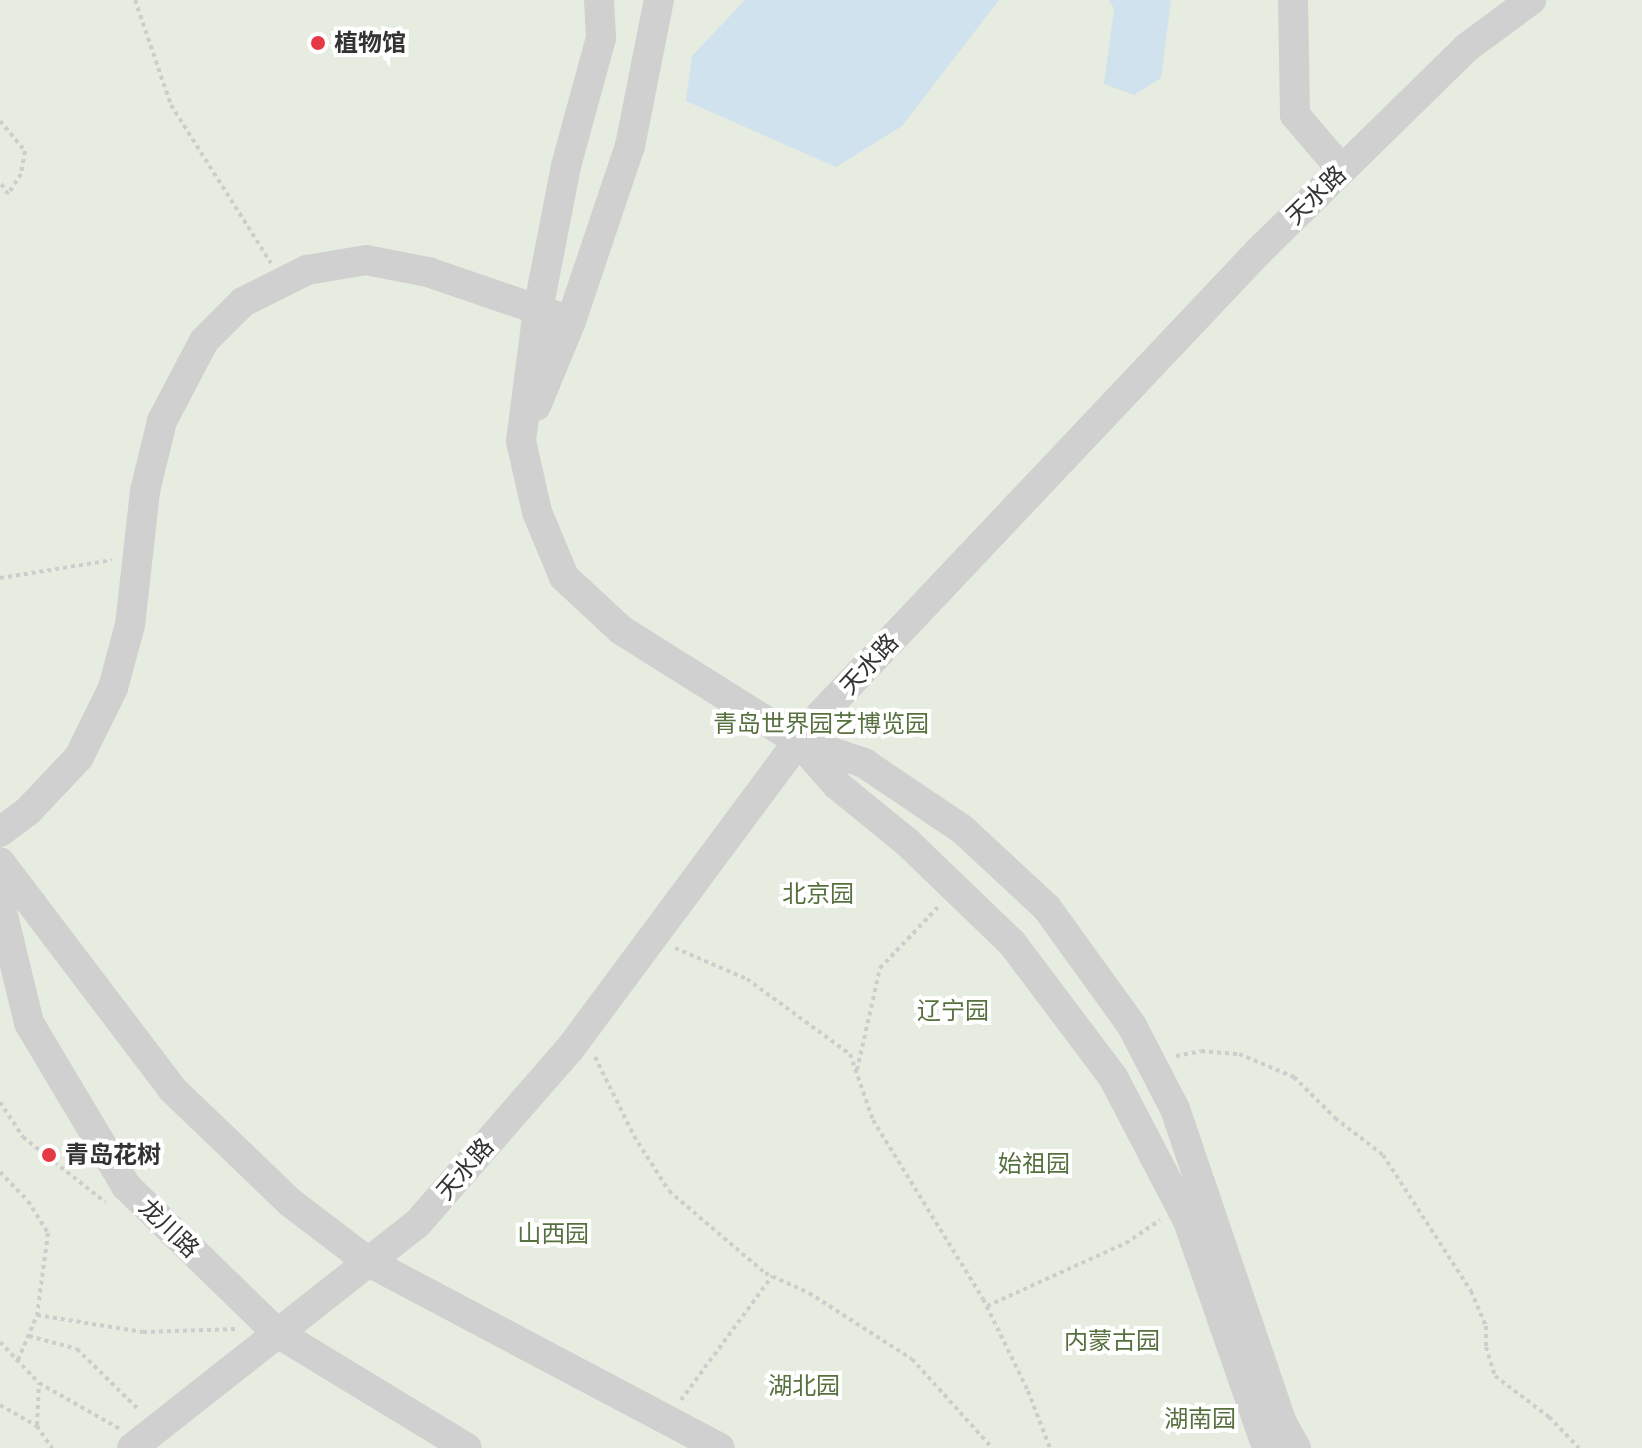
<!DOCTYPE html>
<meta charset="utf-8">
<style>
body{margin:0}
#map{position:relative;width:1642px;height:1448px;overflow:hidden;background:#fff;font-family:"PT Sans","Noto Sans SC",sans-serif}
div>[style]{position:absolute}
.green>*{inset:0;background:#e6ecdf;transform-origin:0 0}
.water>*{inset:0;background:#cfe2ee}
.path>*{height:4px;margin-top:-2px;transform-origin:0;background:repeating-linear-gradient(90deg,#cdcdcd 0 4px,transparent 0 8px)}
.minor>*{height:30px;margin:-15px;padding:0 15px;transform-origin:15px;border-radius:15px;background:#d0d0d0}
.dots>*{width:22px;height:22px;translate:-50% -50%;box-sizing:border-box;border:4px solid #fff;border-radius:50%}
span{translate:-50% -50%;white-space:nowrap;text-align:center;line-height:1.15;-webkit-text-stroke:8px #fff;paint-order:stroke}
.poi-label{font-size:24px;color:#333;font-weight:700}
.left{translate:0 -50%;text-align:left}
.street-label{font-size:24px;color:#333}
.park-label{font-size:24px;color:#56703f}
</style>
<div id="map">
<div class="green">
<div style="left:0;top:0;width:1642px;height:1448px"></div>
</div>
<div class="water">
<div style="clip-path:polygon(745px 0,999px 0,902px 126px,836px 167px,686px 101px,692px 56px)"></div>
<div style="clip-path:polygon(1109px 0,1171px 0,1161px 78px,1134px 95px,1104px 84px,1114px 9px)"></div>
</div>
<div class="path">
<div style="left:135px;top:0;width:111px;rotate:71.1deg"></div>
<div style="left:171px;top:105px;width:187px;rotate:57.7deg"></div>
<div style="left:0;top:121px;width:39px;rotate:50deg"></div>
<div style="left:25px;top:151px;width:23px;rotate:100deg"></div>
<div style="left:21px;top:174px;width:24px;rotate:123deg"></div>
<div style="left:8px;top:194px;width:14px;rotate:-124deg"></div>
<div style="left:0;top:578px;width:113px;rotate:-9.1deg"></div>
<div style="left:675px;top:948px;width:78px;rotate:23.3deg"></div>
<div style="left:747px;top:979px;width:127px;rotate:36.1deg"></div>
<div style="left:850px;top:1054px;width:70px;rotate:70.8deg"></div>
<div style="left:873px;top:1120px;width:210px;rotate:58.4deg"></div>
<div style="left:983px;top:1299px;width:102px;rotate:63.9deg"></div>
<div style="left:1028px;top:1391px;width:61px;rotate:68.9deg"></div>
<div style="left:1176px;top:1056px;width:25px;rotate:-11deg"></div>
<div style="left:1201px;top:1051px;width:38px;rotate:5deg"></div>
<div style="left:1239px;top:1054px;width:60px;rotate:22.7deg"></div>
<div style="left:1294px;top:1077px;width:58px;rotate:45deg"></div>
<div style="left:1335px;top:1118px;width:61px;rotate:37.6deg"></div>
<div style="left:1383px;top:1155px;width:162px;rotate:57.1deg"></div>
<div style="left:1471px;top:1291px;width:38px;rotate:67deg"></div>
<div style="left:1486px;top:1326px;width:21px;rotate:90deg"></div>
<div style="left:1486px;top:1347px;width:30px;rotate:73deg"></div>
<div style="left:1495px;top:1376px;width:68px;rotate:37.2deg"></div>
<div style="left:1549px;top:1417px;width:43px;rotate:45.9deg"></div>
<div style="left:595px;top:1057px;width:88px;rotate:63.7deg"></div>
<div style="left:634px;top:1136px;width:65px;rotate:57.5deg"></div>
<div style="left:669px;top:1191px;width:126px;rotate:40.5deg"></div>
<div style="left:765px;top:1273px;width:48px;rotate:24.4deg"></div>
<div style="left:809px;top:1293px;width:122px;rotate:32.7deg"></div>
<div style="left:912px;top:1359px;width:120px;rotate:48deg"></div>
<div style="left:857px;top:1070px;width:105px;rotate:-77.3deg"></div>
<div style="left:880px;top:968px;width:87px;rotate:-46.4deg"></div>
<div style="left:0;top:1102px;width:42px;rotate:56.7deg"></div>
<div style="left:23px;top:1137px;width:105px;rotate:38.4deg"></div>
<div style="left:0;top:1172px;width:40px;rotate:46deg"></div>
<div style="left:28px;top:1201px;width:38px;rotate:58deg"></div>
<div style="left:48px;top:1233px;width:83px;rotate:97.6deg"></div>
<div style="left:37px;top:1315px;width:107px;rotate:9.1deg"></div>
<div style="left:143px;top:1332px;width:94px;rotate:-1.8deg"></div>
<div style="left:987px;top:1306px;width:153px;rotate:-24.4deg"></div>
<div style="left:1126px;top:1243px;width:41px;rotate:-34.1deg"></div>
<div style="left:29px;top:1336px;width:50px;rotate:15.2deg"></div>
<div style="left:77px;top:1349px;width:87px;rotate:44.5deg"></div>
<div style="left:0;top:1342px;width:57px;rotate:46.4deg"></div>
<div style="left:39px;top:1383px;width:93px;rotate:29.6deg"></div>
<div style="left:18px;top:1360px;width:49px;rotate:-67.1deg"></div>
<div style="left:681px;top:1400px;width:154px;rotate:-53.7deg"></div>
<div style="left:0;top:1405px;width:43px;rotate:29.6deg"></div>
<div style="left:37px;top:1426px;width:27px;rotate:56deg"></div>
<div style="left:37px;top:1425px;width:42px;rotate:-87.3deg"></div>
</div>
<div class="minor">
<div style="left:599px;top:0;width:38px;rotate:87deg"></div>
<div style="left:601px;top:38px;width:133px;rotate:105.3deg"></div>
<div style="left:566px;top:166px;width:147px;rotate:101deg"></div>
<div style="left:538px;top:310px;width:132px;rotate:97.4deg"></div>
<div style="left:521px;top:441px;width:73px;rotate:77.3deg"></div>
<div style="left:537px;top:512px;width:70px;rotate:67.4deg"></div>
<div style="left:564px;top:577px;width:78px;rotate:42.9deg"></div>
<div style="left:621px;top:630px;width:209px;rotate:32.1deg"></div>
<div style="left:798px;top:741px;width:70px;rotate:18.4deg"></div>
<div style="left:864px;top:763px;width:118px;rotate:34deg"></div>
<div style="left:962px;top:829px;width:116px;rotate:42.9deg"></div>
<div style="left:1047px;top:908px;width:145px;rotate:54.2deg"></div>
<div style="left:1132px;top:1026px;width:93px;rotate:62.6deg"></div>
<div style="left:1175px;top:1109px;width:330px;rotate:71.2deg"></div>
<div style="left:1281px;top:1421px;width:31px;rotate:61deg"></div>
<div style="left:1293px;top:0;width:115px;rotate:89deg"></div>
<div style="left:1295px;top:115px;width:72px;rotate:49.5deg"></div>
<div style="left:536px;top:406px;width:92px;rotate:-67.6deg"></div>
<div style="left:571px;top:321px;width:185px;rotate:-71.4deg"></div>
<div style="left:630px;top:146px;width:149px;rotate:-78.8deg"></div>
<div style="left:800px;top:743px;width:56px;rotate:48.6deg"></div>
<div style="left:837px;top:785px;width:92px;rotate:39.2deg"></div>
<div style="left:908px;top:843px;width:144px;rotate:43.9deg"></div>
<div style="left:1012px;top:943px;width:168px;rotate:53deg"></div>
<div style="left:1113px;top:1077px;width:162px;rotate:62.5deg"></div>
<div style="left:1188px;top:1221px;width:240px;rotate:70.8deg"></div>
<div style="left:0;top:832px;width:35px;rotate:-37deg"></div>
<div style="left:28px;top:811px;width:74px;rotate:-46.6deg"></div>
<div style="left:79px;top:757px;width:77px;rotate:-63.8deg"></div>
<div style="left:113px;top:688px;width:65px;rotate:-74.9deg"></div>
<div style="left:130px;top:625px;width:135px;rotate:-83.6deg"></div>
<div style="left:145px;top:491px;width:72px;rotate:-76.3deg"></div>
<div style="left:162px;top:421px;width:90px;rotate:-62.3deg"></div>
<div style="left:204px;top:341px;width:55px;rotate:-45deg"></div>
<div style="left:243px;top:302px;width:72px;rotate:-26.6deg"></div>
<div style="left:307px;top:270px;width:60px;rotate:-9.6deg"></div>
<div style="left:366px;top:260px;width:63px;rotate:11deg"></div>
<div style="left:428px;top:272px;width:151px;rotate:18.9deg"></div>
<div style="left:0;top:862px;width:285px;rotate:52.8deg"></div>
<div style="left:172px;top:1089px;width:165px;rotate:43.8deg"></div>
<div style="left:291px;top:1203px;width:96px;rotate:37.3deg"></div>
<div style="left:367px;top:1261px;width:399px;rotate:27.9deg"></div>
<div style="left:0;top:903px;width:123px;rotate:76.4deg"></div>
<div style="left:29px;top:1023px;width:190px;rotate:59.2deg"></div>
<div style="left:126px;top:1186px;width:209px;rotate:44.2deg"></div>
<div style="left:276px;top:1332px;width:223px;rotate:31.3deg"></div>
<div style="left:132px;top:1448px;width:362px;rotate:-38.2deg"></div>
<div style="left:417px;top:1224px;width:231px;rotate:-48.9deg"></div>
<div style="left:569px;top:1050px;width:402px;rotate:-53.4deg"></div>
<div style="left:809px;top:727px;width:654px;rotate:-46.61deg"></div>
<div style="left:1258px;top:252px;width:291px;rotate:-44.4deg"></div>
<div style="left:1466px;top:48px;width:81px;rotate:-36.4deg"></div>
</div>
<div class="dots">
<div style="left:318px;top:43px;background:#e63946"></div>
<div style="left:49px;top:1155px;background:#e63946"></div>
</div>
<div class="poi-label">
<span class="left" style="left:334px;top:43px">植物馆</span>
<span class="left" style="left:65px;top:1155px">青岛花树</span>
</div>
<div class="street-label">
<span style="left:1316px;top:195px;rotate:-44deg">天水路</span>
<span style="left:869px;top:664px;rotate:-47deg">天水路</span>
<span style="left:465px;top:1169px;rotate:-49deg">天水路</span>
<span style="left:169px;top:1228px;rotate:44deg">龙川路</span>
</div>
<div class="park-label">
<span style="left:821px;top:724px">青岛世界园艺博览园</span>
<span style="left:818px;top:894px">北京园</span>
<span style="left:953px;top:1011px">辽宁园</span>
<span style="left:1034px;top:1164px">始祖园</span>
<span style="left:553px;top:1234px">山西园</span>
<span style="left:1112px;top:1341px">内蒙古园</span>
<span style="left:804px;top:1386px">湖北园</span>
<span style="left:1200px;top:1419px">湖南园</span>
</div>
</div>
